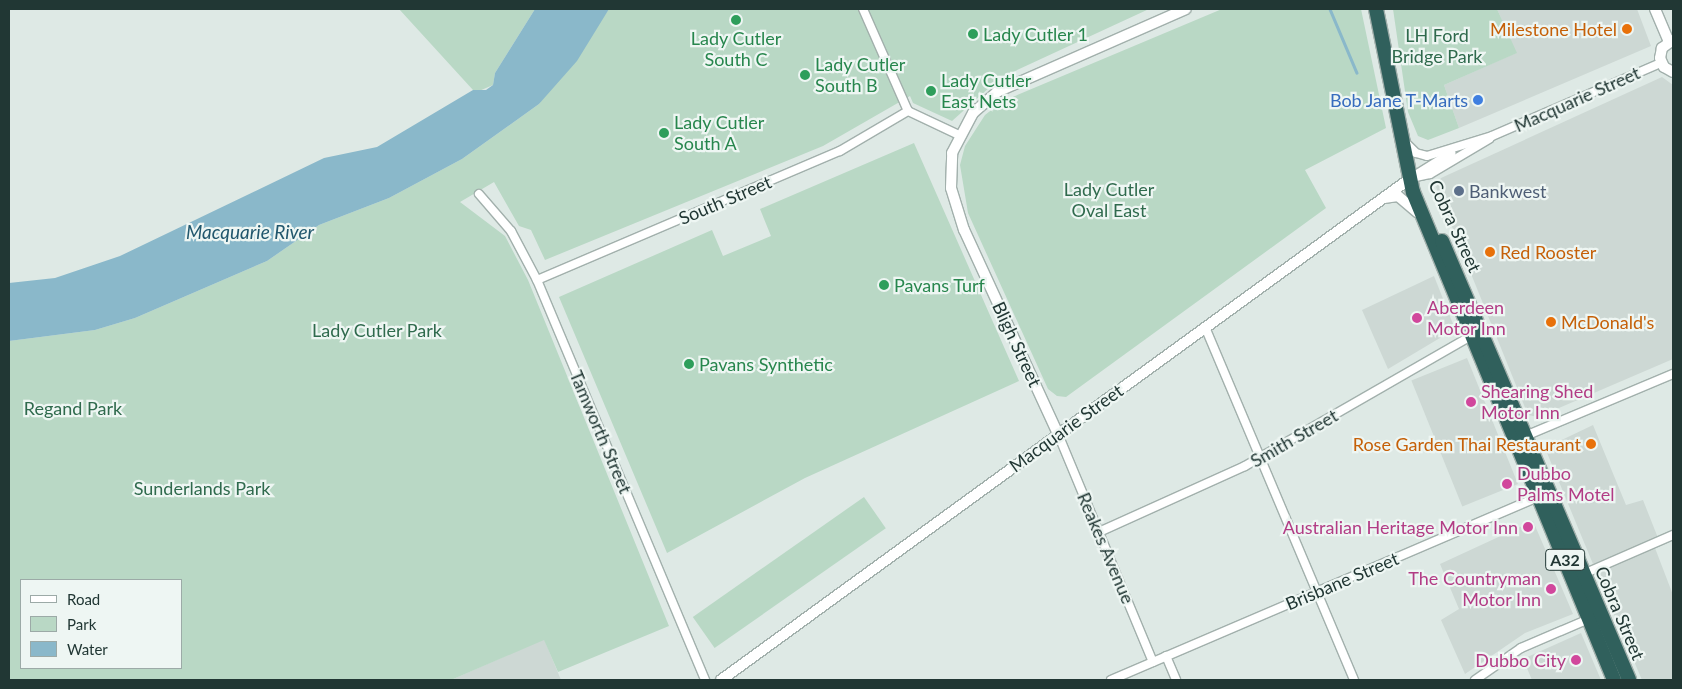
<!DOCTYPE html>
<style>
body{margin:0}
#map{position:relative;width:1682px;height:689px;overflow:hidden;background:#dee9e5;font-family:Lato,sans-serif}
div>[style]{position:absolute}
.built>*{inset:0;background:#cdd8d4;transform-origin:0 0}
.green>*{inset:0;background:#b9d8c5;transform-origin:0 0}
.water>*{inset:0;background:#8ab8ca}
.stream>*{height:2.5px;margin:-1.25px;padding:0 1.25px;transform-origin:1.25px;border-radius:1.25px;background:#8ab8ca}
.roads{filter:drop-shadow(1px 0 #a2b0ac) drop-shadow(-1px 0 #a2b0ac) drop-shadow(0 1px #a2b0ac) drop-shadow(0 -1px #a2b0ac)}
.street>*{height:8px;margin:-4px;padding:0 4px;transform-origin:4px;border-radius:4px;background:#fff}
.secondary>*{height:10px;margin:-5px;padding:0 5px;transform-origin:5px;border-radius:5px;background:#fff}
.highway>*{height:14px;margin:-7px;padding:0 7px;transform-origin:7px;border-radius:7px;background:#30605c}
.dots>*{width:14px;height:14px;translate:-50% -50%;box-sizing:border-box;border:2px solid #eef6f3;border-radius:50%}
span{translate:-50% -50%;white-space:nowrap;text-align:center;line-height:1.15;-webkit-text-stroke:4.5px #eef6f3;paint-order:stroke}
.shield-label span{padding:1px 4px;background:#eef6f3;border:1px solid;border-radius:4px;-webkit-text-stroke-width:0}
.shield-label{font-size:16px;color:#213734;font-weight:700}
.food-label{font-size:18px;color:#c56008}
.right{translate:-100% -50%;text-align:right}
.left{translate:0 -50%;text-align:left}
.leisure-label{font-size:18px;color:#27864d}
.park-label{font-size:18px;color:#2f6a4d}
.street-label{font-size:18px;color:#213734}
.shop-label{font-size:18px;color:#366cbe}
.service-label{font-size:18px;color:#4e5e75}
.hotel-label{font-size:18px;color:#b23c85}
.water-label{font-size:19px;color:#21576d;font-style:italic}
.frame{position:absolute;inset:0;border:10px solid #213734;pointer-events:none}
.legend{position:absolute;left:20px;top:579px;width:162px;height:90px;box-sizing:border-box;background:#eef6f3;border:1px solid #9caaa7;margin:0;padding:6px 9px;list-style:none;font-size:15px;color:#213734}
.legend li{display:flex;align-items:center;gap:10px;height:25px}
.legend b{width:25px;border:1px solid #9caaa7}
</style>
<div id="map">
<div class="built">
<div style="clip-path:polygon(1497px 9px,1637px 9px,1651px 46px,1459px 128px,1444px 85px,1516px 53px)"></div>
<div style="clip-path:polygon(1662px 77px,1673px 85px,1673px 359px,1538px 417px,1528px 415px,1436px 187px,1441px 178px)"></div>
<div style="clip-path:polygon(1434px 276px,1455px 329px,1388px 369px,1362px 310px)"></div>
<div style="left:1467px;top:358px;width:136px;height:60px;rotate:68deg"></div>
<div style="clip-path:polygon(1593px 425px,1626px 505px,1643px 500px,1658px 538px,1593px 564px,1545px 448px)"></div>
<div style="clip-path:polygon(1533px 521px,1573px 614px,1525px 633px,1465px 674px,1441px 620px,1459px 609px,1440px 564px)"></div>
<div style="clip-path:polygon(1655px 548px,1673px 595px,1673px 680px,1642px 680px,1596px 572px)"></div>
<div style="clip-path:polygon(1581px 633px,1601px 680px,1532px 680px,1523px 659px)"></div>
<div style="clip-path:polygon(544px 639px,561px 680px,451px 680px)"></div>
</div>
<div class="green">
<div style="clip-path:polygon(399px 9px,535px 9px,495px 73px,493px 85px,479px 91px,473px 90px)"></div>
<div style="clip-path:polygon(evenodd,609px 9px,1149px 9px,1000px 78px,952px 121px,913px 103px,910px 96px,823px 146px,545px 260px,531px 230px,519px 226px,494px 182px,460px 202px,505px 236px,528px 280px,669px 626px,558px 672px,544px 640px,451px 680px,9px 680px,9px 341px,95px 330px,135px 318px,267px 261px,319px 225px,389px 198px,462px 159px,539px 104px,609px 9px,21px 580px,181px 580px,181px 668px,21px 668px,21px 580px)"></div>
<div style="clip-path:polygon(1222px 9px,1361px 9px,1386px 128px,1305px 170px,1326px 208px,1066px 397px,1057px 396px,1048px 389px,968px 213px,960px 165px,965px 146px,985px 115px,1003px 101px)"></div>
<div style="clip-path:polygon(1393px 9px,1497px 9px,1517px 53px,1444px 85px,1459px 128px,1428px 140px,1418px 136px,1408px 112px)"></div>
<div style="clip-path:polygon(914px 143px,1019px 381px,805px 478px,667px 553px,559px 297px,712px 230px,723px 256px,771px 236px,760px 209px)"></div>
<div style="left:864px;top:497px;width:38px;height:209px;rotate:55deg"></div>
</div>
<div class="water">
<div style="clip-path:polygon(535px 9px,609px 9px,577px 61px,539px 104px,462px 159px,389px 198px,319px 225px,267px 261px,135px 318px,95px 330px,9px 341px,9px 283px,55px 278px,120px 256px,324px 158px,377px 147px,473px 90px,486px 90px,493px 85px,495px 73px)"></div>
</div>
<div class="stream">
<div style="left:1330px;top:9px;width:69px;rotate:67.1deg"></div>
</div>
<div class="roads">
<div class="street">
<div style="left:863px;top:9px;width:111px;rotate:66.2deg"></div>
<div style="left:908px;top:111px;width:56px;rotate:25.2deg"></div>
<div style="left:1406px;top:143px;width:14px;rotate:45deg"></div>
<div style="left:1416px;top:153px;width:11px;rotate:15deg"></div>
<div style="left:1427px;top:156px;width:68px;rotate:-17.1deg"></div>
<div style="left:1492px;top:136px;width:184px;rotate:-23.4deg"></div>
<div style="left:1414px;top:176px;width:44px;rotate:-31.9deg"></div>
<div style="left:1411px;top:178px;width:19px;rotate:-12deg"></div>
<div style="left:1430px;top:174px;width:69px;rotate:-30.7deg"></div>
<div style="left:479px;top:194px;width:49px;rotate:49.1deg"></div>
<div style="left:511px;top:231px;width:55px;rotate:62deg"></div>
<div style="left:537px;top:280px;width:434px;rotate:67.2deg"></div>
<div style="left:537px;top:280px;width:329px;rotate:-23.1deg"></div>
<div style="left:840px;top:151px;width:79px;rotate:-30.5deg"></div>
<div style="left:1205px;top:327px;width:383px;rotate:67.1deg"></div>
<div style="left:1058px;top:434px;width:247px;rotate:67.4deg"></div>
<div style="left:1523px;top:437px;width:163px;rotate:-22.8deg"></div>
<div style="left:1099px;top:532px;width:160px;rotate:-24.3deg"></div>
<div style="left:1245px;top:466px;width:265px;rotate:-29.9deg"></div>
<div style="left:1581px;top:575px;width:100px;rotate:-23.5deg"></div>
<div style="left:1166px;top:656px;width:26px;rotate:67deg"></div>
<div style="left:1111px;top:680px;width:467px;rotate:-23.2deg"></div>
<div style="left:1475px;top:680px;width:56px;rotate:-34.8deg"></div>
<div style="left:1521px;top:648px;width:76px;rotate:-23.2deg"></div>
</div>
<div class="secondary">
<div style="left:1655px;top:9px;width:36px;rotate:67deg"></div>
<div style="left:1673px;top:40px;width:14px;rotate:144deg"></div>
<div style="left:1662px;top:48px;width:10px;rotate:101deg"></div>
<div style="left:1660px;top:58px;width:10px;rotate:66deg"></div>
<div style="left:1664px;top:67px;width:10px;rotate:29deg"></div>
<div style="left:1384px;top:198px;width:14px;rotate:-8deg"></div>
<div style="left:1398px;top:196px;width:25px;rotate:40deg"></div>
<div style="left:1058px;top:434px;width:225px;rotate:-114.7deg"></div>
<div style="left:964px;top:230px;width:44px;rotate:-107.2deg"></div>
<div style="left:951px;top:188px;width:35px;rotate:-88deg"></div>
<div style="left:952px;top:153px;width:45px;rotate:-62.3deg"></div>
<div style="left:973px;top:113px;width:32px;rotate:-41deg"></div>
<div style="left:997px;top:92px;width:206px;rotate:-23.7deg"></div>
<div style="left:721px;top:680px;width:853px;rotate:-36.04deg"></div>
</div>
<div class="highway">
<div style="left:1376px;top:9px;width:187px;rotate:78.6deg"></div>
<div style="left:1413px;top:192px;width:528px;rotate:67.61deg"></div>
<div style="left:1442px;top:241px;width:477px;rotate:66.9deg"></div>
</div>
</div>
<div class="dots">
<div style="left:736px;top:20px;background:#2e9e5b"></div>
<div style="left:1627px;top:29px;background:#e8710a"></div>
<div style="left:973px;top:34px;background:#2e9e5b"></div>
<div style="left:805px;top:75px;background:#2e9e5b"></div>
<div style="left:931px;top:91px;background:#2e9e5b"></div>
<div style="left:1478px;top:100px;background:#3f7fe0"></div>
<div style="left:664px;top:133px;background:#2e9e5b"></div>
<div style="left:1459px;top:191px;background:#5c6f8a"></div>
<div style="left:1490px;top:252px;background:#e8710a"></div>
<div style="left:884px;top:285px;background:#2e9e5b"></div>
<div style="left:1417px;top:318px;background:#d1479c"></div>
<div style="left:1551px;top:322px;background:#e8710a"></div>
<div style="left:689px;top:364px;background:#2e9e5b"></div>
<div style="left:1471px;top:402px;background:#d1479c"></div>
<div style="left:1591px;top:444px;background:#e8710a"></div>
<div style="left:1507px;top:484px;background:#d1479c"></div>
<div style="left:1528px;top:527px;background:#d1479c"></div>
<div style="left:1551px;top:589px;background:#d1479c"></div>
<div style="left:1576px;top:660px;background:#d1479c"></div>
</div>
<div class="shield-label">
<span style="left:1565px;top:560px">A32</span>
</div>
<div class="food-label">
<span class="right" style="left:1617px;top:29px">Milestone Hotel</span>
<span class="left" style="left:1500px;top:252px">Red Rooster</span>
<span class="left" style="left:1561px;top:322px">McDonald's</span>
<span class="right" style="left:1581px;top:444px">Rose Garden Thai Restaurant</span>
</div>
<div class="leisure-label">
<span class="left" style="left:983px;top:34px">Lady Cutler 1</span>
<span style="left:736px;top:49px">Lady Cutler<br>South C</span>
<span class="left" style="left:815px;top:75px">Lady Cutler<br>South B</span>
<span class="left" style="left:941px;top:91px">Lady Cutler<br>East Nets</span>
<span class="left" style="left:674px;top:133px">Lady Cutler<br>South A</span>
<span class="left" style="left:894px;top:285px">Pavans Turf</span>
<span class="left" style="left:699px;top:364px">Pavans Synthetic</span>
</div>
<div class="park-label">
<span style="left:1437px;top:46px">LH Ford<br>Bridge Park</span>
<span style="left:1109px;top:200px">Lady Cutler<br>Oval East</span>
<span style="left:377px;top:330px">Lady Cutler Park</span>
<span style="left:73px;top:408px">Regand Park</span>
<span style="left:202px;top:488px">Sunderlands Park</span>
</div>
<div class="street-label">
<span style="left:1577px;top:99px;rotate:-24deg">Macquarie Street</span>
<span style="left:725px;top:200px;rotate:-23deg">South Street</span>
<span style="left:1455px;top:226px;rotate:65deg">Cobra Street</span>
<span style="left:1017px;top:344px;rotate:65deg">Bligh Street</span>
<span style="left:1066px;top:428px;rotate:-36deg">Macquarie Street</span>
<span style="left:601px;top:432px;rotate:67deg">Tamworth Street</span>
<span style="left:1294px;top:438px;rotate:-30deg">Smith Street</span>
<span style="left:1106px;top:548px;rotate:67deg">Reakes Avenue</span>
<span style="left:1342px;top:581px;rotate:-23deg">Brisbane Street</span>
<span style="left:1620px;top:613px;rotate:67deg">Cobra Street</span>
</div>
<div class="shop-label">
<span class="right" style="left:1468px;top:100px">Bob Jane T-Marts</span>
</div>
<div class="service-label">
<span class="left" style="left:1469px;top:191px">Bankwest</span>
</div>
<div class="hotel-label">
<span class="left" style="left:1427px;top:318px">Aberdeen<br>Motor Inn</span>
<span class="left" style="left:1481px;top:402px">Shearing Shed<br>Motor Inn</span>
<span class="left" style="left:1517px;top:484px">Dubbo<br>Palms Motel</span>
<span class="right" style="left:1518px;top:527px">Australian Heritage Motor Inn</span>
<span class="right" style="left:1541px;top:589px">The Countryman<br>Motor Inn</span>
<span class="right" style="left:1566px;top:660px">Dubbo City</span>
</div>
<div class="water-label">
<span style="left:250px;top:232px">Macquarie River</span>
</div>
<div class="frame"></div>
<ul class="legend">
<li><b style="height:6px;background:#fff"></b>Road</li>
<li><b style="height:14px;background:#b9d8c5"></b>Park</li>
<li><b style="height:14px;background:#8ab8ca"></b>Water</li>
</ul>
</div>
